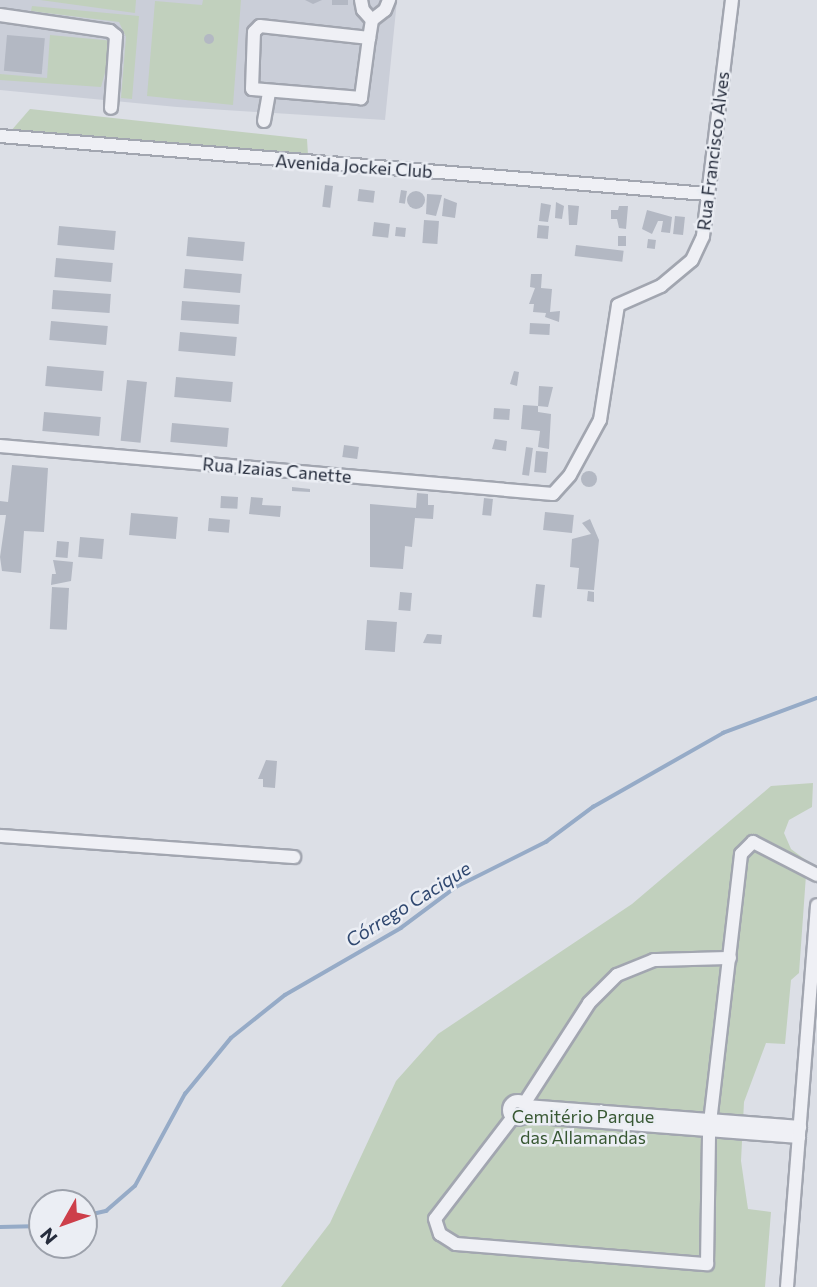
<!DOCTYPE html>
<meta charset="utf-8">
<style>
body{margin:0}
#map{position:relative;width:817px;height:1287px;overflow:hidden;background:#dcdfe6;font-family:Commissioner,sans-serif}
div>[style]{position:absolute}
.built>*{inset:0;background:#caced8}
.green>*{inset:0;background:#c1d0bd}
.stream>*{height:3.5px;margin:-1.75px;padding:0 1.75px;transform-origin:1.75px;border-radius:1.75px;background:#96abc7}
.building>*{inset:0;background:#b3b8c3;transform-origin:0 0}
.round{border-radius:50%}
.roads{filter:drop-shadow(2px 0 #a2a6b0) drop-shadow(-2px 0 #a2a6b0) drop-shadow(0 2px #a2a6b0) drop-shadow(0 -2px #a2a6b0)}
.minor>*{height:12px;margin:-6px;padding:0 6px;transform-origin:6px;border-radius:6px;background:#eff0f5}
.minor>.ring{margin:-6px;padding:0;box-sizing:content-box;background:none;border:12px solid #eff0f5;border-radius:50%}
span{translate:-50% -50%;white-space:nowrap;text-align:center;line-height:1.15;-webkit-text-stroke:5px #ebeef4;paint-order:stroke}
.street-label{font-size:18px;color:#262d3d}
.park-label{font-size:18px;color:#385833}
.water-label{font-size:19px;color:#304870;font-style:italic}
.north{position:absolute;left:28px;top:1189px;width:70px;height:70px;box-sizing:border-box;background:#ebeef4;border:2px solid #9ca1ab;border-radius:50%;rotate:230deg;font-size:19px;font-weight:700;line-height:28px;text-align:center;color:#262d3d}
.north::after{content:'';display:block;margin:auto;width:24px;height:32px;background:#cd3f4a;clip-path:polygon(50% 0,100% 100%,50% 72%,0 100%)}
</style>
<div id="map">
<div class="built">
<div style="clip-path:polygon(0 0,397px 0,385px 120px,177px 107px,0 90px)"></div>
</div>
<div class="green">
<div style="clip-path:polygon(40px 0,136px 0,135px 13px)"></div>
<div style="clip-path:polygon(203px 0,241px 0,233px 105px,147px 96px,155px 1px,202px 5px)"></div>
<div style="clip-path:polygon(32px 6px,139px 16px,132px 99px,121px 98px,126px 37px,119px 22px,31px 11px)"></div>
<div style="clip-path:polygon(50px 35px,114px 41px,101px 87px,0 80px,0 74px,47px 78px)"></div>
<div style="clip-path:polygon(30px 109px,307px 139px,308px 155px,10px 132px)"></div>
<div style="clip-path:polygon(813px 783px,812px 807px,789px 820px,784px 833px,791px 849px,807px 861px,799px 973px,791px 980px,785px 1044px,766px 1043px,744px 1102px,741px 1161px,748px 1209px,771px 1212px,765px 1287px,281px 1287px,330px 1223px,396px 1081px,438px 1034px,632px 904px,771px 786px)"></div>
</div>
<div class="stream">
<div style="left:84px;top:1216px;width:23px;rotate:-13deg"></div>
<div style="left:106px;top:1211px;width:38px;rotate:-41deg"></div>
<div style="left:135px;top:1186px;width:105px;rotate:-61.5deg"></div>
<div style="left:185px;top:1094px;width:72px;rotate:-50.6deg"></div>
<div style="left:231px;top:1038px;width:69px;rotate:-38.5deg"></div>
<div style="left:285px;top:995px;width:134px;rotate:-30deg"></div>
<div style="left:401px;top:928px;width:69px;rotate:-36.7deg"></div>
<div style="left:456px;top:887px;width:101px;rotate:-26.6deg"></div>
<div style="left:546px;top:842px;width:59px;rotate:-36.7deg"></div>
<div style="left:593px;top:807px;width:150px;rotate:-29.6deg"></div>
<div style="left:723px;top:733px;width:100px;rotate:-20.4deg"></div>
<div style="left:0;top:1227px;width:42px;rotate:-1.4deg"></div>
</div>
<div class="building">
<div style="clip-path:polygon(305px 0,322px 0,313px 4px)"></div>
<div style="left:332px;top:0;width:16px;height:5px"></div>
<div class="round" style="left:204px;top:34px;width:10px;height:10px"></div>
<div style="left:7px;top:35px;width:38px;height:36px;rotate:5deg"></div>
<div style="left:325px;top:185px;width:8px;height:22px;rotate:7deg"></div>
<div style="left:359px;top:189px;width:16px;height:12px;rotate:7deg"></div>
<div style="left:401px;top:190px;width:6px;height:13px;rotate:9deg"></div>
<div class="round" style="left:407px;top:191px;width:18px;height:18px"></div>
<div style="clip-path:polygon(427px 194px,442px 195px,436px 216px,426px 214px)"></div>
<div style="clip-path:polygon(444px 198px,457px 203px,455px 218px,442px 216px)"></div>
<div style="clip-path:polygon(556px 202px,564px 206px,562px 219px,555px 218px)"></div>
<div style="clip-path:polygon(541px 203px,551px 205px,548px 222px,539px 221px)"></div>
<div style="clip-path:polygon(568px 205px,579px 206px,577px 225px,569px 225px)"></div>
<div style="clip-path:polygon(619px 206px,628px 206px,626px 229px,619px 228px,617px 219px,611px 219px,611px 210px,618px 210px)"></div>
<div style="clip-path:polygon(647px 210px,672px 217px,670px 233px,661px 232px,663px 221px,658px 221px,652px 234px,642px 229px)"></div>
<div style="left:675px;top:216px;width:10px;height:18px;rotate:6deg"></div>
<div style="left:424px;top:220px;width:15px;height:23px;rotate:4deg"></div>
<div style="left:374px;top:222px;width:16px;height:14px;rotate:7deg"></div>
<div style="left:538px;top:225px;width:11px;height:13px;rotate:5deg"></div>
<div style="left:59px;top:226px;width:57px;height:19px;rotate:5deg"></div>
<div style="left:396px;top:227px;width:10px;height:9px;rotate:6deg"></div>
<div style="left:618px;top:236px;width:8px;height:10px"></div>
<div style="left:188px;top:237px;width:57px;height:19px;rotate:5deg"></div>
<div style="left:648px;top:239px;width:8px;height:9px;rotate:7deg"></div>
<div style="left:576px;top:245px;width:48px;height:11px;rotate:7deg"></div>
<div style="left:56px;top:258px;width:57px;height:19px;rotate:5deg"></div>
<div style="left:185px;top:269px;width:57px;height:19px;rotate:5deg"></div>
<div style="clip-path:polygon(531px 274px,542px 274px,541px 288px,552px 289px,550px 312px,560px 311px,559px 322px,545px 317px,546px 313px,533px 312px,534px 304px,529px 304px,535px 288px,530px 287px)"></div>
<div style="left:53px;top:290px;width:58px;height:19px;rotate:4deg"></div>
<div style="left:182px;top:301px;width:58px;height:19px;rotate:4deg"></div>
<div style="left:51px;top:321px;width:57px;height:19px;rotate:5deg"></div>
<div style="left:530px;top:323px;width:20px;height:11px;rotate:3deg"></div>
<div style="left:180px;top:332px;width:57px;height:19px;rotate:5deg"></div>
<div style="left:47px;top:366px;width:57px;height:20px;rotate:5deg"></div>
<div style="clip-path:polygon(514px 371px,519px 372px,517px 386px,510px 384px)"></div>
<div style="left:176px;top:377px;width:57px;height:20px;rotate:5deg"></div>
<div style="left:127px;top:380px;width:20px;height:61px;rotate:6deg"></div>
<div style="clip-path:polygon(539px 386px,553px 387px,548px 407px,538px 406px,538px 412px,551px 414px,549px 449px,538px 447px,540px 431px,521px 429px,523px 405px,538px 406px)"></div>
<div style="left:494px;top:408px;width:16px;height:11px;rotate:4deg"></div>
<div style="left:44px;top:412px;width:57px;height:19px;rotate:5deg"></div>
<div style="left:172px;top:423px;width:57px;height:19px;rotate:5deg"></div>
<div style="clip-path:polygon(495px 439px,507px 441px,506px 451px,492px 449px)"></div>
<div style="left:344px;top:445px;width:15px;height:12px;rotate:8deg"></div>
<div style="left:526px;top:447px;width:7px;height:28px;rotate:8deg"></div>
<div style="left:536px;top:451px;width:12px;height:21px;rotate:5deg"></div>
<div style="clip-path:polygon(12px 465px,48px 468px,44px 532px,24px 531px,21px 573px,2px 571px,0 557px,6px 515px,0 515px,0 501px,8px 502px)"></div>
<div class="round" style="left:581px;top:471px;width:16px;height:16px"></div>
<div style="clip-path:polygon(292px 487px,310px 489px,310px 492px,292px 491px)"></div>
<div style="clip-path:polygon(417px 493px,428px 494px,428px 505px,434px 505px,433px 519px,415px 518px,412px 547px,405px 546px,403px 569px,370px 567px,370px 504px,416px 508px)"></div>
<div style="left:221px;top:496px;width:17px;height:12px;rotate:3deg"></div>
<div style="clip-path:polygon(251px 497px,263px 498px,262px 505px,281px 506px,280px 517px,249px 514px)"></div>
<div style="left:484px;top:498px;width:9px;height:17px;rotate:6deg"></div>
<div style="left:545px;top:512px;width:29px;height:18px;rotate:6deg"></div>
<div style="left:131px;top:513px;width:47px;height:22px;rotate:5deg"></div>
<div style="left:209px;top:518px;width:21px;height:13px;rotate:5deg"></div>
<div style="clip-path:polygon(590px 519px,599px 540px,594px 590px,577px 589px,579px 568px,570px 567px,572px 539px,591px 534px,582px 523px)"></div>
<div style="left:80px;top:537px;width:24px;height:20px;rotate:5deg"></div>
<div style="left:57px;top:541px;width:12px;height:16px;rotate:5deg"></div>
<div style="clip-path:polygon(53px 560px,73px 562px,71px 581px,51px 585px,52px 574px,56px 574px)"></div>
<div style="left:536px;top:584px;width:9px;height:33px;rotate:6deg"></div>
<div style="left:52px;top:587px;width:17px;height:42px;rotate:3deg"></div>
<div style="clip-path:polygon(588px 591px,594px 592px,594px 602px,587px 601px)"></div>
<div style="left:400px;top:592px;width:12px;height:18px;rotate:5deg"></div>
<div style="left:367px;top:620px;width:30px;height:30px;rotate:4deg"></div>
<div style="clip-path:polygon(427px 634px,442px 635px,441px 644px,423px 643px)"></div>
<div style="clip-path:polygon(266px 760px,277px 761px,275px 788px,263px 787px,263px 779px,258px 779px)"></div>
</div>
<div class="roads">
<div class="minor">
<div style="left:361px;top:0;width:10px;rotate:79deg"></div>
<div style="left:363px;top:10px;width:13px;rotate:48deg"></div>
<div style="left:372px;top:20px;width:18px;rotate:99deg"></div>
<div style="left:0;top:15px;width:111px;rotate:8.3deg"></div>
<div style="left:110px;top:31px;width:8px;rotate:40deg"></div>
<div style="left:116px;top:36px;width:72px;rotate:94deg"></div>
<div style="left:372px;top:20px;width:16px;rotate:-38deg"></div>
<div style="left:385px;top:10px;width:11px;rotate:-68deg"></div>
<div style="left:260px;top:26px;width:110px;rotate:6.3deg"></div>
<div style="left:369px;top:38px;width:61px;rotate:97.6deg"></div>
<div style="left:361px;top:98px;width:109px;rotate:-175.3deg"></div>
<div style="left:252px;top:89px;width:57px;rotate:-88deg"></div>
<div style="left:254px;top:32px;width:8px;rotate:-45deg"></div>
<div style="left:264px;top:121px;width:28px;rotate:-80deg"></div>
<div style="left:0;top:136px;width:709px;rotate:4.69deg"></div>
<div style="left:0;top:446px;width:555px;rotate:4.96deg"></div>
<div style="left:553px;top:494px;width:25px;rotate:-48deg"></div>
<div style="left:570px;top:475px;width:63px;rotate:-61.4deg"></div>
<div style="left:600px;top:420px;width:116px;rotate:-81.1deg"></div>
<div style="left:618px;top:305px;width:47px;rotate:-23.8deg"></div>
<div style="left:661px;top:286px;width:40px;rotate:-40deg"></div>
<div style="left:692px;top:260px;width:26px;rotate:-65deg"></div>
<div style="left:703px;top:236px;width:238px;rotate:-83deg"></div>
<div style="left:0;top:836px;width:295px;rotate:4.1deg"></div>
<div class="ring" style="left:509px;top:1101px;width:6px;height:6px"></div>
<div style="left:524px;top:1104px;width:120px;rotate:-57.2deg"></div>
<div style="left:589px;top:1003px;width:40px;rotate:-45deg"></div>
<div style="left:617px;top:975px;width:40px;rotate:-22deg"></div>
<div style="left:654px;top:960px;width:76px;rotate:-1.5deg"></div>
<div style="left:526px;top:1106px;width:275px;rotate:4.4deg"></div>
<div style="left:525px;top:1116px;width:275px;rotate:4.4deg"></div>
<div style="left:513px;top:1117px;width:128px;rotate:127.4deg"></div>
<div style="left:435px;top:1219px;width:16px;rotate:72deg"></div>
<div style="left:440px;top:1234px;width:19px;rotate:32deg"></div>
<div style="left:456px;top:1244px;width:252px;rotate:4.6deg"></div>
<div style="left:707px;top:1264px;width:133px;rotate:-89.1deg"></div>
<div style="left:709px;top:1131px;width:279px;rotate:-83.4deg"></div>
<div style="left:741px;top:854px;width:17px;rotate:-45deg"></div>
<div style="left:753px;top:842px;width:72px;rotate:27.3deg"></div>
<div style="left:787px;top:1287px;width:383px;rotate:-85.5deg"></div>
</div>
</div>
<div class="street-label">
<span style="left:713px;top:151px;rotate:-83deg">Rua Francisco Alves</span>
<span style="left:354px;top:166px;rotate:4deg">Avenida Jockei Club</span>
<span style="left:277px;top:470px;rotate:5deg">Rua Izaias Canette</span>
</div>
<div class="park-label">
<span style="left:583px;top:1127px">Cemitério Parque<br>das Allamandas</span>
</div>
<div class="water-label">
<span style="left:408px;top:904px;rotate:-32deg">Córrego Cacique</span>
</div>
<div class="north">N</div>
</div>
